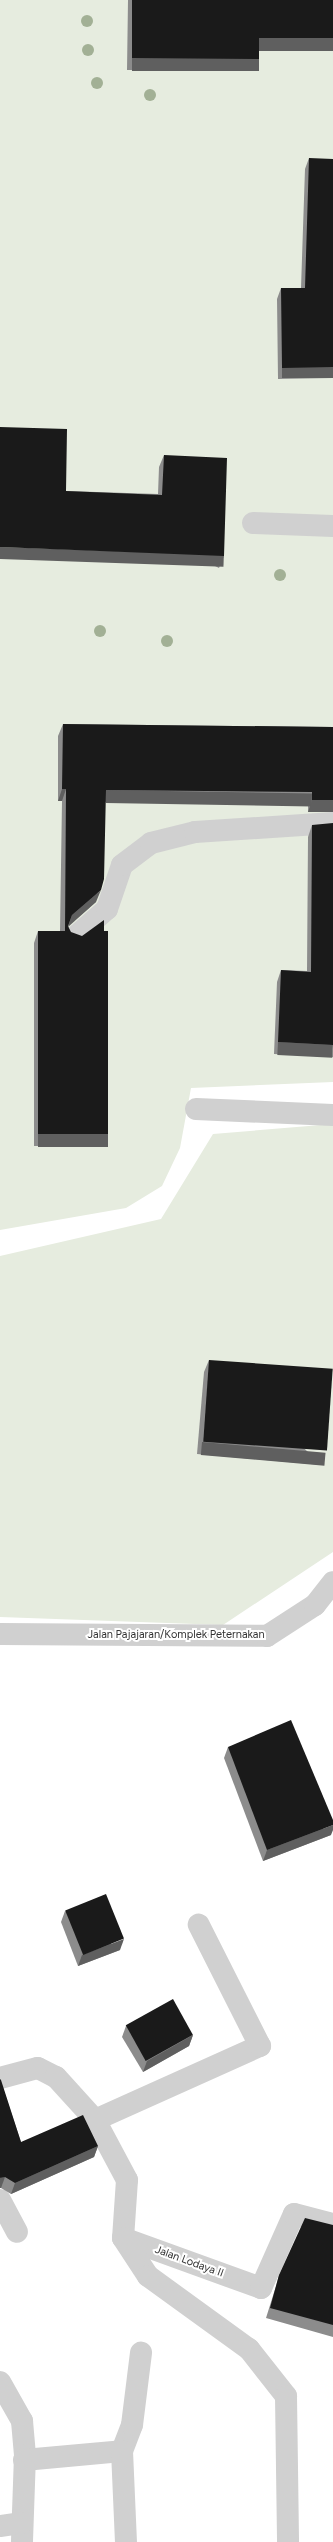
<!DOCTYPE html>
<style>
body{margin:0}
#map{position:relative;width:333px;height:2542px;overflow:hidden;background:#fff;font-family:Figtree,sans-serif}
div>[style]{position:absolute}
.green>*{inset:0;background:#e6ecdf}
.lane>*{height:22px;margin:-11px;padding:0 11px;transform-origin:11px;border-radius:11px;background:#d0d0d0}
.street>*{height:22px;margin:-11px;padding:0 11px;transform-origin:11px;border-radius:11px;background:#d0d0d0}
.trees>*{width:12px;height:12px;margin:-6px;border-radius:50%;background:#a2b095}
.wall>*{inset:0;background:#8c8c8c}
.shaded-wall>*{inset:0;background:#5f5f5f;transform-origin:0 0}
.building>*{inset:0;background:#1a1a1a;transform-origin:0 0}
span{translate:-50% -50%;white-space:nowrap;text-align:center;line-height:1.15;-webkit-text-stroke:4px #fff;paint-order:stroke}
.street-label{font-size:11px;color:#333}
</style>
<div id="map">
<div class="green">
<div style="clip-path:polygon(0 0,333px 0,333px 1082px,191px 1088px,180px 1148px,162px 1186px,126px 1208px,0 1230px)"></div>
<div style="clip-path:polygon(333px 1124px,333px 1552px,223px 1625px,0 1617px,0 1256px,161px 1219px,213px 1134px)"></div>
</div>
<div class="lane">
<div style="left:253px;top:523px;width:80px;rotate:2.1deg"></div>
<div style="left:76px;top:936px;width:41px;rotate:-41.1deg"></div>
<div style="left:107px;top:909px;width:46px;rotate:-71.2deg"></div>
<div style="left:122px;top:865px;width:36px;rotate:-37deg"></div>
<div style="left:151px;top:843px;width:45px;rotate:-14deg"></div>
<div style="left:195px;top:832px;width:138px;rotate:-3.7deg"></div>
</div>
<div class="street">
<div style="left:196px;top:1109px;width:137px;rotate:2.5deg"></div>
<div style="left:0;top:1634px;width:267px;rotate:0.4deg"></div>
<div style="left:267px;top:1636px;width:57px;rotate:-32.9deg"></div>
<div style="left:315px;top:1605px;width:29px;rotate:-52deg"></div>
<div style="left:0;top:2078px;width:39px;rotate:-15deg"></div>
<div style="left:38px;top:2068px;width:20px;rotate:27deg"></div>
<div style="left:56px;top:2077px;width:58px;rotate:47.8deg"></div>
<div style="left:95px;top:2120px;width:68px;rotate:61.9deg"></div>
<div style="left:127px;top:2180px;width:58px;rotate:93.9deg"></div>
<div style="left:123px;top:2238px;width:147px;rotate:19.9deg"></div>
<div style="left:261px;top:2288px;width:81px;rotate:-66deg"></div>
<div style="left:294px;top:2214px;width:40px;rotate:14.4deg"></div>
<div style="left:95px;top:2120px;width:181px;rotate:-24.2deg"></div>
<div style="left:260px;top:2046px;width:136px;rotate:-116.8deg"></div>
<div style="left:0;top:2200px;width:36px;rotate:62deg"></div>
<div style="left:123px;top:2238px;width:45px;rotate:56.7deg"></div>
<div style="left:148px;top:2276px;width:125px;rotate:35.9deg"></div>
<div style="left:249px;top:2349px;width:60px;rotate:51.8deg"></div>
<div style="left:286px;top:2396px;width:146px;rotate:89.2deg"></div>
<div style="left:0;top:2382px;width:45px;rotate:60.6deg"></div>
<div style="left:22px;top:2421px;width:34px;rotate:85deg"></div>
<div style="left:25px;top:2455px;width:87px;rotate:92deg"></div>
<div style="left:122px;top:2451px;width:28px;rotate:-69deg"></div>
<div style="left:132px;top:2425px;width:73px;rotate:-82.9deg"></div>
<div style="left:24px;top:2460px;width:98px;rotate:-5.2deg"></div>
<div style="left:122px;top:2451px;width:91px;rotate:87.5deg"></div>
<div style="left:0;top:2526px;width:22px;rotate:-8deg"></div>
</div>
<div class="trees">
<div style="left:87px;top:21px"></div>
<div style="left:88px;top:50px"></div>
<div style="left:97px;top:83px"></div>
<div style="left:150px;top:95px"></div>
<div style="left:280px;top:575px"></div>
<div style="left:100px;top:631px"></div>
<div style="left:167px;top:641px"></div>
</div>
<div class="wall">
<div style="clip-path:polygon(128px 0,333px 0,333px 50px,259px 50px,254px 71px,127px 70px)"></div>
<div style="clip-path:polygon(309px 158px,333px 378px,278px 379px,277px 299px,281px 288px,301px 288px,305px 169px)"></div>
<div style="clip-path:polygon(164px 455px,224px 556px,219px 568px,66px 491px,158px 494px,159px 467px)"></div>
<div style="clip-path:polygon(63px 724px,333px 727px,333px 812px,308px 812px,308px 804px,105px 802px,96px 902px,68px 926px,104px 1146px,34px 1146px,34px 943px,38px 931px,60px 931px,62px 801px,58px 801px,58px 736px)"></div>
<div style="clip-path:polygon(312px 825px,333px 1057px,274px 1054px,277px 982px,281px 970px,307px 971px,308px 837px)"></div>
<div style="clip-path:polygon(209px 1360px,322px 1465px,197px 1454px,204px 1372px)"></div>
<div style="clip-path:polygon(228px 1747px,331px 1835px,263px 1861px,224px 1758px)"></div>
<div style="clip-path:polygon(65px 1911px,120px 1950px,78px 1966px,61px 1922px)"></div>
<div style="clip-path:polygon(126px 2026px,193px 2035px,189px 2046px,143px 2072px,122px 2037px)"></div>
<div style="clip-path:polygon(0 2079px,21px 2142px,98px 2146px,94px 2157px,11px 2194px,1px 2188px)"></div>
<div style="clip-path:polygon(333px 2225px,333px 2337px,266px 2318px,276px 2286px,279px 2275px)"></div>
</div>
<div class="shaded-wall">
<div style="left:259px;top:38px;width:74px;height:13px"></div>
<div style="left:132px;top:58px;width:127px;height:13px"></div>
<div style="left:333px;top:367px;width:11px;height:51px;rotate:90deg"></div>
<div style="left:0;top:547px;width:224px;height:12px;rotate:2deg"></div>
<div style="clip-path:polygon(62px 789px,66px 789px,62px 801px,58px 801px)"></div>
<div style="left:106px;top:790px;width:206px;height:13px;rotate:1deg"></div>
<div style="clip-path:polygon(312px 800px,333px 800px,333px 812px,308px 812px)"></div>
<div style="clip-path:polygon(101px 890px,96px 902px,68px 927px,72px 915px)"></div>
<div style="left:278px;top:1042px;width:55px;height:13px;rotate:3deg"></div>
<div style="left:38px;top:1134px;width:70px;height:13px"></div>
<div style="left:202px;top:1442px;width:124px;height:13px;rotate:5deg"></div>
<div style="clip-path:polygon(333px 1825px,333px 1830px,331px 1835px,263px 1861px,267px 1850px)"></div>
<div style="clip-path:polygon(124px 1939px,120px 1950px,78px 1966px,82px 1955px)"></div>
<div style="clip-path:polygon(193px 2035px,189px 2046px,143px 2072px,147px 2061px)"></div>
<div style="clip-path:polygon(98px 2146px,94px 2157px,11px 2194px,15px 2183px)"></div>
<div style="clip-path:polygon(5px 2177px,1px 2188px,0 2188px,0 2178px)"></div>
</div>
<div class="building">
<div style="clip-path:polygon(132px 0,333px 0,333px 38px,259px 38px,259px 59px,132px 58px)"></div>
<div style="clip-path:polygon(309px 158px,333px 159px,333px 367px,282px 368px,281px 288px,305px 288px)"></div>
<div style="clip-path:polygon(0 427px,67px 429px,66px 491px,162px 495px,164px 455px,227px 458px,224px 556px,0 547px)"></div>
<div style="clip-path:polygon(63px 724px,333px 727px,333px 800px,312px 800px,312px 792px,106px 790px,104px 879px,101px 890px,72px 915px,68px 926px,71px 932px,82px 936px,104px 920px,104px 931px,108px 931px,108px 1134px,38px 1134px,38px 931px,65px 931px,66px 789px,62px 789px)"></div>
<div style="clip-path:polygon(333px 823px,333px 1045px,278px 1042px,281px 970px,311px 972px,312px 825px)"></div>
<div style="left:209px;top:1360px;width:124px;height:82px;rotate:4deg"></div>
<div style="clip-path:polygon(291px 1720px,333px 1820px,333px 1825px,267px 1850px,228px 1747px)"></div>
<div style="left:106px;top:1894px;width:48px;height:44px;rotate:68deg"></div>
<div style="left:173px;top:1999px;width:41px;height:54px;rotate:61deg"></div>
<div style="clip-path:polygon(0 2079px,1px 2080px,21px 2142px,83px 2115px,98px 2146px,15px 2183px,5px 2177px,0 2178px)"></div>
<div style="clip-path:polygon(305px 2218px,333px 2225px,333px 2325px,270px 2308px,279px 2275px)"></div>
</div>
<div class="street-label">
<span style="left:176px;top:1635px">Jalan Pajajaran/Komplek Peternakan</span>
<span style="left:189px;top:2262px;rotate:20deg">Jalan Lodaya II</span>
</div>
</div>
